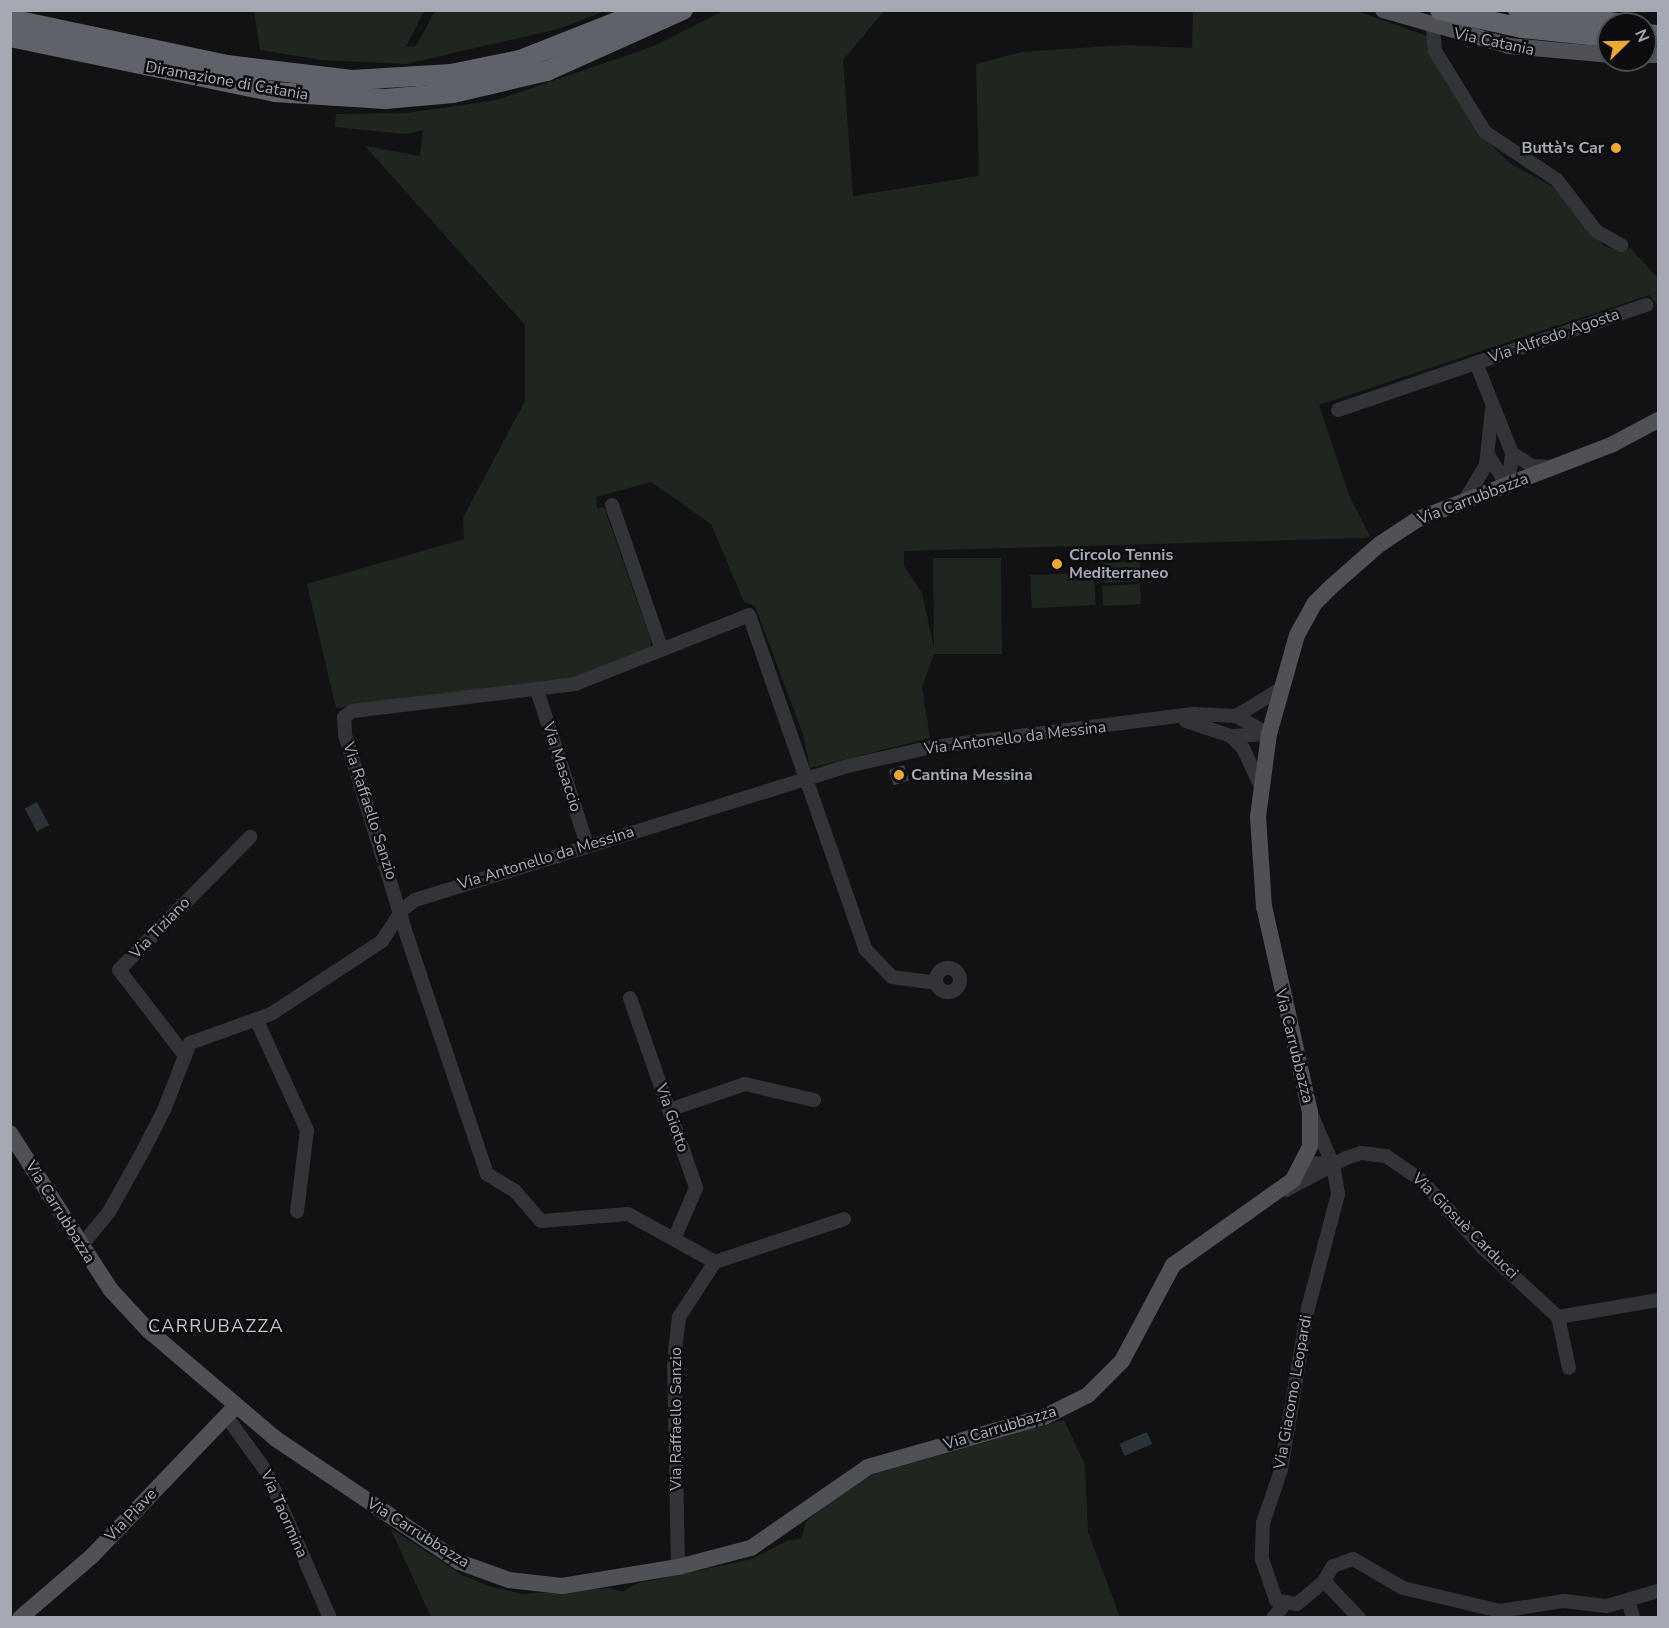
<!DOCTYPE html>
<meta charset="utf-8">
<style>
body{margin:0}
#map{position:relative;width:1669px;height:1628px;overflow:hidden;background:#121214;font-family:"Nunito Sans",sans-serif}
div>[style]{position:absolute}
.green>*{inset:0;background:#1e261f;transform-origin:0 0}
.water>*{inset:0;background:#2b3339;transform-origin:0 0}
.building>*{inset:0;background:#414247;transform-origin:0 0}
.minor>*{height:14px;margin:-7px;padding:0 7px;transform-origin:7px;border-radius:7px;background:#333438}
.minor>.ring{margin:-7px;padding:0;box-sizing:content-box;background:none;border:14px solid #333438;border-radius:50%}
.major>*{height:16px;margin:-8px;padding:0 8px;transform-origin:8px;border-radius:8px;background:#4f5157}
.highway>*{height:20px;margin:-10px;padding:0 10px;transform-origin:10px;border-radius:10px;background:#5f6269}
.dots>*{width:16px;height:16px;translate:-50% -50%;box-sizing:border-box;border:3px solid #0d0d0f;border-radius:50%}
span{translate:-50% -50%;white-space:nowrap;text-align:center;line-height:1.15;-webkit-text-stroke:5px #0d0d0f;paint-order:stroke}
.street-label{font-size:16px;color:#a4a9b4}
.poi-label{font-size:16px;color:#a4a9b4;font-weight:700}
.right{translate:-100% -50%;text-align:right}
.left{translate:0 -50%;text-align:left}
.neighbourhood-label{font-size:18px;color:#c5c8d0;letter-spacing:1.5px}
.frame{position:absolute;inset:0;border:12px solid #a4a9b4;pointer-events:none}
.north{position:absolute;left:1597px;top:12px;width:60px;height:60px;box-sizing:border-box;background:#0d0d0f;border:2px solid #494b51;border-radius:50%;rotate:67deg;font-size:16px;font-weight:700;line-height:24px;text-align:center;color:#a4a9b4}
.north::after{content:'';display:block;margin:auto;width:21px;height:27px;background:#eea830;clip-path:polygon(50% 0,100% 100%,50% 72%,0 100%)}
</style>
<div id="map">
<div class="green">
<div style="clip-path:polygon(254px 11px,424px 11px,406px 47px,416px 46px,435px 11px,605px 11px,558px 29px,406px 64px,322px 60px,260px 50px)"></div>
<div style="clip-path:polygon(723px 11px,884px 11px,843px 60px,853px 196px,979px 176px,976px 64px,1021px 52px,1125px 45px,1192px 48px,1193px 11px,1357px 11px,1427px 36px,1431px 53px,1475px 129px,1511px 164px,1557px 189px,1604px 246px,1619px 251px,1630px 248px,1658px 278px,1658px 306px,1649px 295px,1319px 405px,1350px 498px,1370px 536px,1366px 538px,904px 551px,904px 566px,922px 593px,934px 648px,933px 558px,1001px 558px,1002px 654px,934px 654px,922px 688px,930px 738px,810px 768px,803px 734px,755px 606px,744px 602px,711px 524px,651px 482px,596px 497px,597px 508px,604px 507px,651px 641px,649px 650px,574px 679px,336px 708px,307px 584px,464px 539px,463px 518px,525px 401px,525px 325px,365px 146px,420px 156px,423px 130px,406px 134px,335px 127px,336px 114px,407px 113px,497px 100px,654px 46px)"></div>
<div style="left:1140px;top:561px;width:20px;height:37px;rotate:87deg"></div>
<div style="left:1094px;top:572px;width:33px;height:64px;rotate:87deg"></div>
<div style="left:1140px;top:584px;width:20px;height:38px;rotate:87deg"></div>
<div style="clip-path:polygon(1064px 1420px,1085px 1465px,1088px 1532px,1120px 1617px,431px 1617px,390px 1528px,462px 1575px,489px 1586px,522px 1594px,611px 1588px,623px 1592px,635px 1584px,752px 1559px,789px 1540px,801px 1539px,806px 1522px,851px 1484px,877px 1473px)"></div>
</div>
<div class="water">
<div style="left:37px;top:802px;width:26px;height:14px;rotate:62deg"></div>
<div style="left:1147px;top:1432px;width:13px;height:30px;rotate:67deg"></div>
</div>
<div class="building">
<div style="left:904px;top:765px;width:16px;height:16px;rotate:72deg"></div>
</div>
<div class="minor">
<div style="left:1433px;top:28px;width:23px;rotate:85deg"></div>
<div style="left:1435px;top:51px;width:95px;rotate:58.3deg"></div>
<div style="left:1485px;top:132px;width:87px;rotate:33.7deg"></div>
<div style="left:1557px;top:180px;width:64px;rotate:52.6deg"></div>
<div style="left:1596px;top:231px;width:29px;rotate:29deg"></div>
<div style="left:1338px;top:410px;width:146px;rotate:-18.8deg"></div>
<div style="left:1512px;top:453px;width:24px;rotate:33deg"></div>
<div style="left:1532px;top:466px;width:17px;rotate:3deg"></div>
<div style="left:1488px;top:455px;width:37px;rotate:57deg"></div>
<div style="left:1508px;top:486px;width:33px;rotate:-83deg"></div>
<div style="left:1512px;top:453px;width:97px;rotate:-111.8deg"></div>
<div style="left:1476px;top:363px;width:180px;rotate:-18.8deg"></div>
<div style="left:1465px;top:500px;width:41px;rotate:-59deg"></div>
<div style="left:1486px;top:465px;width:55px;rotate:-83.8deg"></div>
<div style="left:612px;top:505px;width:153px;rotate:71deg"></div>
<div style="left:537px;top:690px;width:163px;rotate:72.1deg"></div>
<div style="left:1236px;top:716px;width:38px;rotate:29deg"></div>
<div style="left:1186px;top:721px;width:47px;rotate:18.4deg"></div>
<div style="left:1231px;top:736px;width:17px;rotate:45deg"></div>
<div style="left:1243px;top:748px;width:40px;rotate:65deg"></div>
<div style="left:1231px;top:736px;width:38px;rotate:-3deg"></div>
<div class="ring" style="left:936px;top:968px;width:10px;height:10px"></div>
<div style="left:630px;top:998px;width:201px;rotate:70.8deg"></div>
<div style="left:696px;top:1188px;width:53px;rotate:113.2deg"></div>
<div style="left:257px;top:1021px;width:120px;rotate:65.4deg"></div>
<div style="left:307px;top:1130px;width:82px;rotate:97deg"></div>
<div style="left:183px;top:1053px;width:105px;rotate:-127.6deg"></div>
<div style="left:119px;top:970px;width:187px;rotate:-45.4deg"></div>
<div style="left:669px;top:1110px;width:80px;rotate:-18.9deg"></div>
<div style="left:745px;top:1084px;width:71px;rotate:13.1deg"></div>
<div style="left:1312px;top:1116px;width:53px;rotate:66.8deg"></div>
<div style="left:1333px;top:1165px;width:29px;rotate:80deg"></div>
<div style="left:1338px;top:1194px;width:118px;rotate:104.7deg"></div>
<div style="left:1308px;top:1308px;width:164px;rotate:99.5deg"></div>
<div style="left:1281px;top:1470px;width:56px;rotate:108.8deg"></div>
<div style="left:1263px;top:1523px;width:36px;rotate:92deg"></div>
<div style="left:1262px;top:1559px;width:43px;rotate:71.1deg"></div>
<div style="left:1276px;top:1600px;width:21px;rotate:11deg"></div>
<div style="left:1297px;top:1604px;width:35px;rotate:-40deg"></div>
<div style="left:1324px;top:1581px;width:17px;rotate:-59deg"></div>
<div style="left:1333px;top:1566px;width:21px;rotate:-19deg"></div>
<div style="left:1353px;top:1559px;width:58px;rotate:30.1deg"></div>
<div style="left:1403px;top:1588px;width:100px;rotate:13.3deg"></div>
<div style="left:1500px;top:1611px;width:65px;rotate:-8.9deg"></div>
<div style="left:1564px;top:1601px;width:43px;rotate:6.6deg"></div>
<div style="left:1607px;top:1606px;width:53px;rotate:-16.4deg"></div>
<div style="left:1311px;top:1170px;width:10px;rotate:-127deg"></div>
<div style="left:1305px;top:1162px;width:28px;rotate:6deg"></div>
<div style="left:1286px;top:1190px;width:68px;rotate:-28.1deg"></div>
<div style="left:1346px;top:1158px;width:16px;rotate:-18deg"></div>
<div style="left:1361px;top:1153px;width:25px;rotate:7deg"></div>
<div style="left:1386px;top:1156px;width:42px;rotate:34.4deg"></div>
<div style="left:1421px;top:1180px;width:92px;rotate:47.6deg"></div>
<div style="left:1483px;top:1248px;width:102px;rotate:42.6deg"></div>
<div style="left:1558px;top:1317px;width:101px;rotate:-9.6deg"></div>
<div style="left:81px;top:1246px;width:44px;rotate:-50.5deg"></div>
<div style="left:109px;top:1212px;width:72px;rotate:-60.9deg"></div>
<div style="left:144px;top:1149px;width:44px;rotate:-62.9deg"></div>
<div style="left:164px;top:1110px;width:72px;rotate:-68.8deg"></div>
<div style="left:190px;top:1043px;width:86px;rotate:-19.7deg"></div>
<div style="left:271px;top:1014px;width:133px;rotate:-33.3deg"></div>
<div style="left:382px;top:941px;width:37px;rotate:-57deg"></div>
<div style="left:402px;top:910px;width:16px;rotate:-38deg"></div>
<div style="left:415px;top:900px;width:457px;rotate:-17.2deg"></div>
<div style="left:852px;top:765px;width:82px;rotate:-12.7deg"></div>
<div style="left:932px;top:747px;width:265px;rotate:-7.2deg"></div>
<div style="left:1195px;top:714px;width:41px;rotate:2.8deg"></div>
<div style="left:1236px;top:716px;width:54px;rotate:-31.3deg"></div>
<div style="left:715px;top:1262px;width:136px;rotate:-18.4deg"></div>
<div style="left:1558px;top:1317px;width:52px;rotate:77.8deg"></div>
<div style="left:226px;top:1416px;width:68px;rotate:54deg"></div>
<div style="left:266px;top:1471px;width:160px;rotate:66.5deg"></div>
<div style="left:678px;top:1567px;width:207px;rotate:-91.1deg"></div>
<div style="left:674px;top:1360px;width:43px;rotate:-83.4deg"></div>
<div style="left:679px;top:1317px;width:66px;rotate:-56.8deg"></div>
<div style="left:715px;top:1262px;width:99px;rotate:-151.1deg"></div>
<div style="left:628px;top:1214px;width:87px;rotate:175.4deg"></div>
<div style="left:541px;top:1221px;width:40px;rotate:-131deg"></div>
<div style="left:515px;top:1191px;width:33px;rotate:-149deg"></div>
<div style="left:487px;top:1174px;width:257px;rotate:-108.6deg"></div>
<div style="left:405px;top:930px;width:204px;rotate:-107.1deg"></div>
<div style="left:345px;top:735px;width:18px;rotate:-93deg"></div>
<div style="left:344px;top:717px;width:11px;rotate:-34deg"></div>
<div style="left:353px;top:711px;width:224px;rotate:-6.9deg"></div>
<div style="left:575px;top:684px;width:187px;rotate:-21.6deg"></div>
<div style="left:749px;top:615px;width:354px;rotate:70.8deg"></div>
<div style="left:865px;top:949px;width:39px;rotate:46deg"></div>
<div style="left:892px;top:977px;width:45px;rotate:7.6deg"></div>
<div style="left:1324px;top:1581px;width:51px;rotate:46.6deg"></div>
<div style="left:1628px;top:1600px;width:19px;rotate:74deg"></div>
<div style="left:1273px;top:1618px;width:21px;rotate:-49deg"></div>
</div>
<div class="major">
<div style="left:1383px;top:10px;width:131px;rotate:15.9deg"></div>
<div style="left:1509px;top:46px;width:100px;rotate:5.1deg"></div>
<div style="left:1645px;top:55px;width:13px"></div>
<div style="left:10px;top:1133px;width:185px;rotate:57.3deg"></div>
<div style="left:110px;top:1289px;width:56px;rotate:47.2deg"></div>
<div style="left:148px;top:1330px;width:168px;rotate:40.4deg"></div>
<div style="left:276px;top:1439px;width:220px;rotate:33.9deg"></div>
<div style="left:459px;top:1562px;width:53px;rotate:19.8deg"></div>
<div style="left:509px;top:1580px;width:53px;rotate:6.5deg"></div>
<div style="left:562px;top:1586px;width:118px;rotate:-9.3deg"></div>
<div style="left:678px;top:1567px;width:75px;rotate:-14.6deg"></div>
<div style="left:751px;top:1548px;width:142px;rotate:-34.7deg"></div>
<div style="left:868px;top:1467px;width:183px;rotate:-15.9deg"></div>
<div style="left:1044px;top:1417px;width:49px;rotate:-26.6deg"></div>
<div style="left:1088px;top:1395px;width:48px;rotate:-45deg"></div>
<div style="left:1122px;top:1361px;width:109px;rotate:-62deg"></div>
<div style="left:1173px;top:1265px;width:147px;rotate:-35.3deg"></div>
<div style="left:1293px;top:1180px;width:38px;rotate:-63deg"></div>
<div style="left:1310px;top:1146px;width:34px;rotate:-90deg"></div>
<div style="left:1310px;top:1112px;width:210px;rotate:-102.6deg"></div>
<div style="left:1264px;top:907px;width:90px;rotate:-93.8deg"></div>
<div style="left:1258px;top:817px;width:84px;rotate:-82.5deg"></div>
<div style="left:1269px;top:734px;width:103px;rotate:-74.2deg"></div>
<div style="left:1297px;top:635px;width:37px;rotate:-61deg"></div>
<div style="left:1315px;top:603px;width:24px;rotate:-45deg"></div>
<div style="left:1332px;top:586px;width:64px;rotate:-41.2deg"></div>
<div style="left:1380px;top:544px;width:45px;rotate:-33.3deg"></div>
<div style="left:1418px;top:519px;width:209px;rotate:-21deg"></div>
<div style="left:1613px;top:444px;width:51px;rotate:-28.1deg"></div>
<div style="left:20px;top:1618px;width:95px;rotate:-40.7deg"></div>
<div style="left:92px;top:1556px;width:208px;rotate:-46.2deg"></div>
</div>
<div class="highway">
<div style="left:1440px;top:10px;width:84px;rotate:12.4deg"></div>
<div style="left:1522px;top:28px;width:87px;rotate:5.9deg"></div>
<div style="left:1518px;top:10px;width:107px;rotate:7.5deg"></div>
<div style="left:10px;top:19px;width:222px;rotate:12deg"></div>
<div style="left:227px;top:65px;width:126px;rotate:6.8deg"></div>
<div style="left:352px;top:80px;width:99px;rotate:-3.5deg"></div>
<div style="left:451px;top:74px;width:70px;rotate:-11.5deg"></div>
<div style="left:520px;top:60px;width:136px;rotate:-21.5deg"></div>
<div style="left:1645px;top:34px;width:13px;rotate:4deg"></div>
<div style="left:10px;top:37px;width:271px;rotate:11.7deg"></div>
<div style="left:275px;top:92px;width:110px;rotate:3.6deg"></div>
<div style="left:385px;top:99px;width:68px;rotate:-5deg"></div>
<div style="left:453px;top:93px;width:97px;rotate:-13.2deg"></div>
<div style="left:547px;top:71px;width:149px;rotate:-24.2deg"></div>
</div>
<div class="dots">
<div style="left:1616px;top:148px;background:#eea830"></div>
<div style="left:1057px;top:564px;background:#eea830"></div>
<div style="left:899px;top:775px;background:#eea830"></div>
</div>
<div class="street-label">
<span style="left:1494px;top:42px;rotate:12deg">Via Catania</span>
<span style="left:227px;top:81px;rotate:10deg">Diramazione di Catania</span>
<span style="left:1554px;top:336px;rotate:-19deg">Via Alfredo Agosta</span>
<span style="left:1473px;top:499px;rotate:-21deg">Via Carrubbazza</span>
<span style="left:1015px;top:738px;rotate:-7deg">Via Antonello da Messina</span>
<span style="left:562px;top:767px;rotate:72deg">Via Masaccio</span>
<span style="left:370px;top:811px;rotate:72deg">Via Raffaello Sanzio</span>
<span style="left:546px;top:858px;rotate:-17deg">Via Antonello da Messina</span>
<span style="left:160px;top:928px;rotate:-46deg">Via Tiziano</span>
<span style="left:1294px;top:1046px;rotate:76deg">Via Carrubbazza</span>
<span style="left:672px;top:1118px;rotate:71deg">Via Giotto</span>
<span style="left:60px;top:1212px;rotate:58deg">Via Carrubbazza</span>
<span style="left:1465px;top:1226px;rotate:45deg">Via Giosuè Carducci</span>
<span style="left:1293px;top:1392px;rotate:-80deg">Via Giacomo Leopardi</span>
<span style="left:676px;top:1419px;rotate:-90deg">Via Raffaello Sanzio</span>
<span style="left:1000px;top:1428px;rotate:-17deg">Via Carrubbazza</span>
<span style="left:284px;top:1514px;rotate:66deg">Via Taormina</span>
<span style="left:131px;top:1515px;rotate:-46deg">Via Piave</span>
<span style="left:418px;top:1533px;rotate:32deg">Via Carrubbazza</span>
</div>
<div class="poi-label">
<span class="right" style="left:1604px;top:148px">Buttà's Car</span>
<span class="left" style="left:1069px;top:564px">Circolo Tennis<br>Mediterraneo</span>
<span class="left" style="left:911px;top:775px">Cantina Messina</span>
</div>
<div class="neighbourhood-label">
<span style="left:216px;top:1326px">CARRUBAZZA</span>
</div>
<div class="frame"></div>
<div class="north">N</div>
</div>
